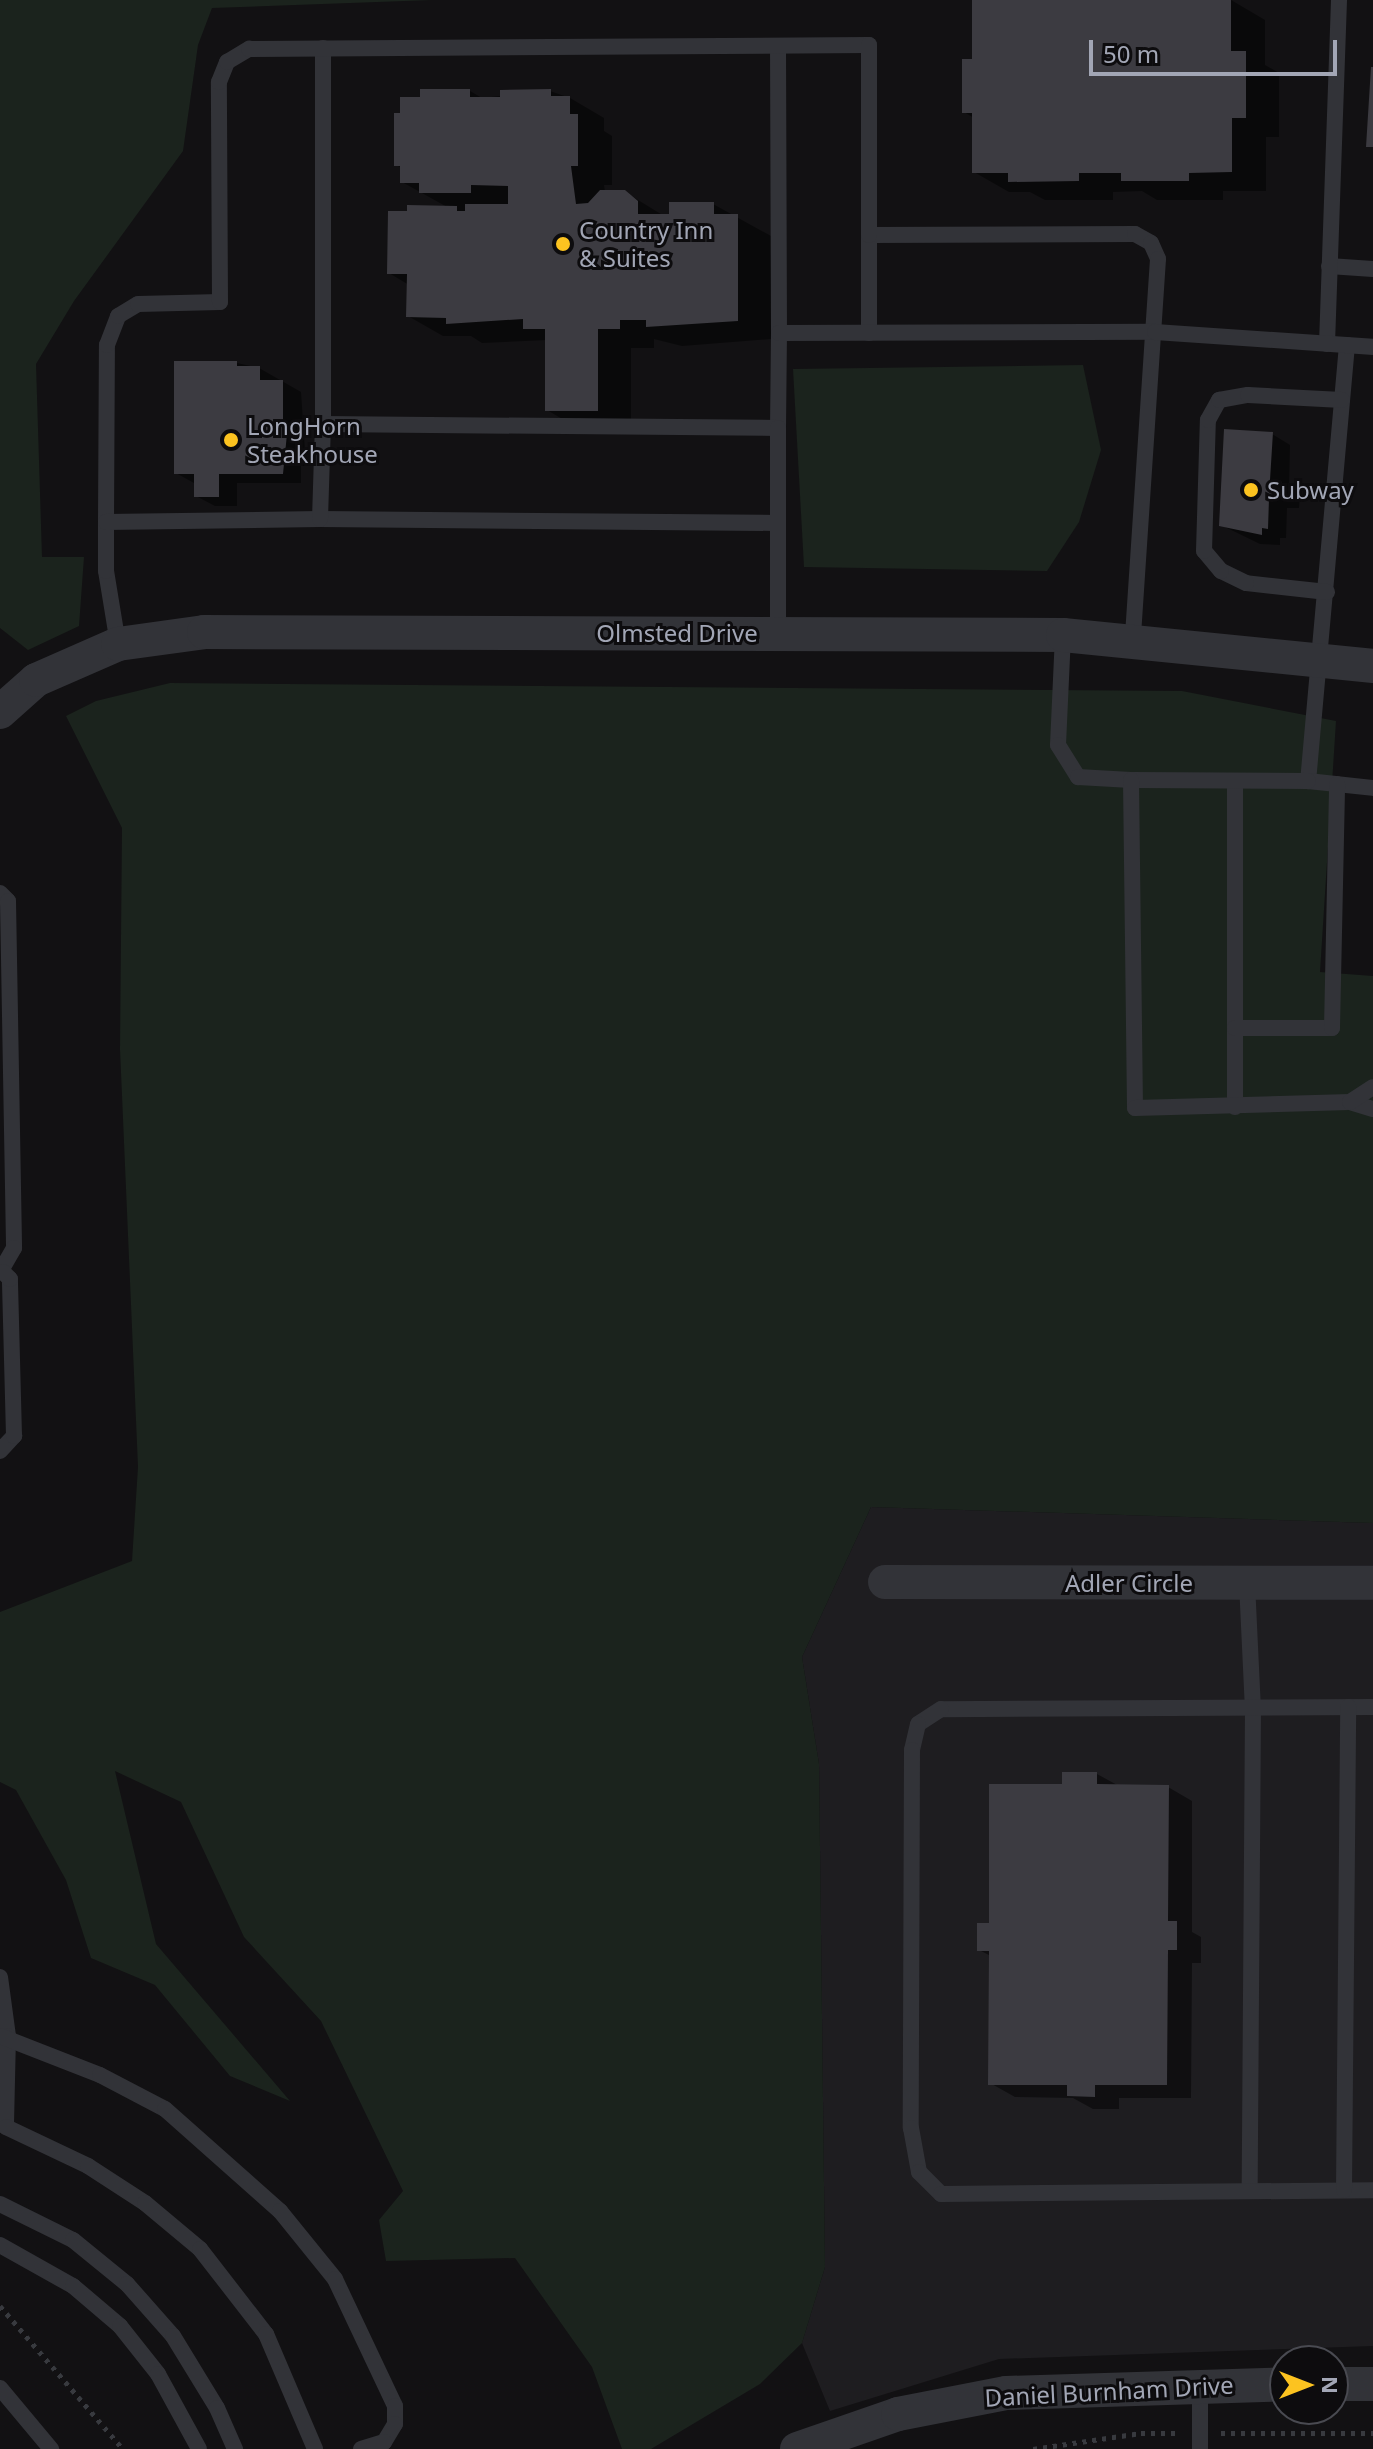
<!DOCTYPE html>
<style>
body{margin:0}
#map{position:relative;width:1373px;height:2449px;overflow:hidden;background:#121113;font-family:"Noto Sans",sans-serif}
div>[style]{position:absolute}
.built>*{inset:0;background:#1e1d20}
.green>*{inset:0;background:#1b231d}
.shadow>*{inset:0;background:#0007}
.building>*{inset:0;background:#3c3b41}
.path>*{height:5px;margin-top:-2.5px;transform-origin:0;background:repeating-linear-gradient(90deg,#383a3f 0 4px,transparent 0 10px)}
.service>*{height:16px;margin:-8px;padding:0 8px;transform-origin:8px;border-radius:8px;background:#323338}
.minor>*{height:34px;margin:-17px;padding:0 17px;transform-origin:17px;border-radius:17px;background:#323338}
.dots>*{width:22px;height:22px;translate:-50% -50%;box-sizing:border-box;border:4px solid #0d0c0e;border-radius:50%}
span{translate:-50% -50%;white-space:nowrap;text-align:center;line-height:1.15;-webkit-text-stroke:6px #0d0c0e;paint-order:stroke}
.poi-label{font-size:24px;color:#a2a6b5}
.left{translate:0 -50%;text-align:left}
.street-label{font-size:24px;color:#a2a6b5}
.north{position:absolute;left:1269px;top:2345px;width:80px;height:80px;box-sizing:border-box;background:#0d0c0e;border:2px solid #494a51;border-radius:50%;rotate:90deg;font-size:22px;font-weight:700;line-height:32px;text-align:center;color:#a2a6b5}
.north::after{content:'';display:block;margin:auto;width:28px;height:36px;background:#fcc320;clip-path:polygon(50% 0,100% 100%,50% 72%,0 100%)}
.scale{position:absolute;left:1089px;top:40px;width:248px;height:36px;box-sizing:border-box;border:4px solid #a2a6b5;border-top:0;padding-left:10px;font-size:24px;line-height:28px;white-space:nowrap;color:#a2a6b5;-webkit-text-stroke:6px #0d0c0e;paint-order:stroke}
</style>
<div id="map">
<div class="built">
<div style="clip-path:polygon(871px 1507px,1373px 1523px,1373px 2346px,999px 2359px,830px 2411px,802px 2343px,825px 2267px,819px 1764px,802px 1657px)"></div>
</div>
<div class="green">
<div style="clip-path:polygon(0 0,432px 0,212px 8px,198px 45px,183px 151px,74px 301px,36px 364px,42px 557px,84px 557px,79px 626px,28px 650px,0 628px)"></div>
<div style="clip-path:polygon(1083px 365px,1101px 450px,1079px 522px,1047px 571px,804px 567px,793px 369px)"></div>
<div style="clip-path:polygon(170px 683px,1182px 691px,1336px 721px,1320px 972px,1373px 976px,1373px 1523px,871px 1507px,802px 1657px,819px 1764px,825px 2267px,802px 2343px,760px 2384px,651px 2449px,622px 2449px,592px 2367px,515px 2258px,386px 2261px,379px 2220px,403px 2191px,321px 2021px,244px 1937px,181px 1802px,115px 1771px,156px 1944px,290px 2101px,230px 2076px,155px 1985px,91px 1958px,66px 1880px,16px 1790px,0 1782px,0 1612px,132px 1561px,138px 1467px,120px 1049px,122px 828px,66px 716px,96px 701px)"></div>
</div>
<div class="shadow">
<div style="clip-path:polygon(1012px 0,1231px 0,1265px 20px,1265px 65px,1279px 73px,1279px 137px,1266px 137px,1266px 191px,1223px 191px,1223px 200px,1157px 200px,1142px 191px,1113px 192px,1113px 200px,1045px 200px,1030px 192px,1009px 192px,974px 172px,974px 118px,964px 112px,974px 61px)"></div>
<div style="clip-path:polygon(470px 91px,482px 98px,550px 91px,570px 98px,604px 118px,604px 131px,612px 136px,612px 185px,604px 185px,605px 192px,625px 192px,664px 216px,713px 204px,771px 236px,771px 339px,682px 346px,654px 339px,654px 348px,631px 348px,631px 430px,581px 430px,547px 410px,547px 340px,482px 343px,471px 336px,443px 336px,408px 316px,409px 285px,389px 273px,449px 208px,402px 182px,402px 168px,396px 165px,402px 116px,422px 98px)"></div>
<div style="clip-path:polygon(237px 363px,259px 368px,301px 392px,306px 466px,301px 466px,301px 483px,237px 483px,237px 506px,215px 506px,196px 496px,194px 483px,176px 473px)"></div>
<div style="clip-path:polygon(1272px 434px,1290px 445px,1289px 487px,1300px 493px,1299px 508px,1287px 508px,1286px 538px,1280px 538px,1280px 545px,1260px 544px,1221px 525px)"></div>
<div style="clip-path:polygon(1097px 1774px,1119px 1786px,1168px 1787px,1192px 1801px,1192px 1932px,1201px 1937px,1201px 1963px,1192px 1963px,1191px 2098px,1119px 2098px,1119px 2109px,1093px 2109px,1073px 2098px,1015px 2097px,990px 2083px,991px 1956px,979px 1950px,1064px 1786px)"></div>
</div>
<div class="building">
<div style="clip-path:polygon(972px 0,1231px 0,1231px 51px,1246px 51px,1246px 118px,1232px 118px,1232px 172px,1189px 173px,1189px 181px,1121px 181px,1121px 173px,1079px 173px,1079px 181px,1008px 182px,1008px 173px,972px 173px,972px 113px,962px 113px,962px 59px,972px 59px)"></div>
<div style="clip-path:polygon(1371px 67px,1373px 67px,1373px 147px,1366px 147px)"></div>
<div style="clip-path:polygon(420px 89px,470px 89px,470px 97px,500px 97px,500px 90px,551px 89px,551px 96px,570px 96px,570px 114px,578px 114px,578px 166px,571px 166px,576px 204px,588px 203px,600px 190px,625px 190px,638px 201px,638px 214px,669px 214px,669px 202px,714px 202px,714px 214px,738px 214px,738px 321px,646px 327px,646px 320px,620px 320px,620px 329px,598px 329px,598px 411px,545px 411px,545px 329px,523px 329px,523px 319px,446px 324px,446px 318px,406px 317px,407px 274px,387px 274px,388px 211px,407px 211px,407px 205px,457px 206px,457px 211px,465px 211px,465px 204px,508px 204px,508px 186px,471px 185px,471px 193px,419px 193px,419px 183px,400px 183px,400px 166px,394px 166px,394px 113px,400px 113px,400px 97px,420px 97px)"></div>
<div style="clip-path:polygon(174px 361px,237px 361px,237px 366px,260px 366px,260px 380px,283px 380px,283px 424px,288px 424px,283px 474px,219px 474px,219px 497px,194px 497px,194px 474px,174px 474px)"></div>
<div style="clip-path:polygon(1224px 429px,1273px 432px,1270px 480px,1282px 481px,1281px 499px,1269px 499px,1268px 529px,1262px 528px,1262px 535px,1219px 526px)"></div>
<div style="clip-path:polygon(1062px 1772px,1097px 1772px,1097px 1784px,1169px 1785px,1168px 1921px,1177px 1921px,1177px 1950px,1168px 1950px,1167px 2085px,1095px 2085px,1095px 2097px,1067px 2096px,1067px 2085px,988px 2085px,989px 1951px,977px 1951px,977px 1923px,989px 1923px,989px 1784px,1062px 1784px)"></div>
</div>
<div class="path">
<div style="left:0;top:2306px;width:189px;rotate:49.3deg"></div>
<div style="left:1221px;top:2433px;width:152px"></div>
<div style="left:1033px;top:2449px;width:109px;rotate:-8.4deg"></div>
<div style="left:1141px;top:2433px;width:38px"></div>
</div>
<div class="service">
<div style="left:778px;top:46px;width:287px;rotate:89.8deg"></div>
<div style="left:323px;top:48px;width:376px;rotate:90deg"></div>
<div style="left:1329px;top:266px;width:44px;rotate:3.9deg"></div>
<div style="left:869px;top:333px;width:98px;rotate:-90deg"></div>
<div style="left:869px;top:235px;width:266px;rotate:-0.2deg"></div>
<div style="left:1135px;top:234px;width:18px;rotate:29deg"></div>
<div style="left:1151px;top:243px;width:17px;rotate:66deg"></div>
<div style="left:1158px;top:259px;width:381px;rotate:93.8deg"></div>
<div style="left:1327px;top:344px;width:344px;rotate:-88deg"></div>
<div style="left:1347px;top:345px;width:438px;rotate:95.1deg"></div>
<div style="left:1308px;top:781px;width:65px;rotate:6.1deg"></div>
<div style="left:778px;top:428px;width:95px;rotate:-89.4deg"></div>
<div style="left:779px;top:333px;width:376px;rotate:-0.2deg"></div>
<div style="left:1155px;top:332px;width:219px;rotate:3.9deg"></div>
<div style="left:320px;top:519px;width:457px;rotate:0.5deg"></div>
<div style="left:106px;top:522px;width:177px;rotate:-89.7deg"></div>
<div style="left:107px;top:345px;width:31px;rotate:-69deg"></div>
<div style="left:118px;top:316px;width:23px;rotate:-31deg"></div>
<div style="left:138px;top:304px;width:82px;rotate:-1.4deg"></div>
<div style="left:220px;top:302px;width:220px;rotate:-90.3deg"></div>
<div style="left:219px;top:82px;width:22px;rotate:-68deg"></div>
<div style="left:227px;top:62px;width:26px;rotate:-31deg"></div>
<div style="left:249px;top:49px;width:620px;rotate:-0.37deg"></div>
<div style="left:869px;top:45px;width:190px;rotate:90deg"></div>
<div style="left:1327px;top:592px;width:81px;rotate:-173.7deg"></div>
<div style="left:1246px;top:583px;width:28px;rotate:-154deg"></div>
<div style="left:1221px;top:571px;width:26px;rotate:-130deg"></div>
<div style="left:1204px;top:551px;width:131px;rotate:-88.3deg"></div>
<div style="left:1208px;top:420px;width:23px;rotate:-61deg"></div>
<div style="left:1219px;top:400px;width:29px;rotate:-10deg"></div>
<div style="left:1248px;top:395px;width:94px;rotate:3deg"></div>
<div style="left:1063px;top:635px;width:110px;rotate:92.6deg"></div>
<div style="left:1058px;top:745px;width:38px;rotate:58deg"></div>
<div style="left:1078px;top:777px;width:53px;rotate:3.2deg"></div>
<div style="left:118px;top:644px;width:74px;rotate:-99.3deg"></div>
<div style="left:106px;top:571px;width:49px;rotate:-90deg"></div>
<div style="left:106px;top:522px;width:214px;rotate:-0.8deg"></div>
<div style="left:320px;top:519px;width:95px;rotate:-88.2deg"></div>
<div style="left:323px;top:424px;width:455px;rotate:0.5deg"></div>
<div style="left:778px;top:428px;width:205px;rotate:90deg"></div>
<div style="left:1235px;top:781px;width:326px;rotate:90deg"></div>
<div style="left:1308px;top:781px;width:177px;rotate:-179.7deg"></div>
<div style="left:1131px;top:780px;width:328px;rotate:89.3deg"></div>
<div style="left:1135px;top:1108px;width:215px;rotate:-1.6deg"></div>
<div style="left:1350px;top:1102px;width:24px;rotate:17deg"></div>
<div style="left:0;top:893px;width:11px;rotate:45deg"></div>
<div style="left:8px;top:901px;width:347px;rotate:89deg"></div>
<div style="left:14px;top:1248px;width:28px;rotate:120deg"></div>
<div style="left:1235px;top:1028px;width:97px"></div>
<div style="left:1332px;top:1028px;width:244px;rotate:-88.8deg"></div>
<div style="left:1350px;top:1102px;width:27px;rotate:-33deg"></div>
<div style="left:0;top:1451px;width:21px;rotate:-47deg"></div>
<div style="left:14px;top:1436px;width:157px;rotate:-91.5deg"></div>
<div style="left:10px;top:1279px;width:10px;rotate:-135deg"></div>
<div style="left:1247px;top:1583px;width:126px;rotate:87.3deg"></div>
<div style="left:1253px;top:1709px;width:482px;rotate:90.4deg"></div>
<div style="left:1373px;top:1707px;width:432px;rotate:179.7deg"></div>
<div style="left:941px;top:1709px;width:27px;rotate:147deg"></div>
<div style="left:918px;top:1724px;width:27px;rotate:103deg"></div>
<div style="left:912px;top:1750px;width:378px;rotate:90.2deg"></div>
<div style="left:911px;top:2128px;width:45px;rotate:79.7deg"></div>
<div style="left:919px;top:2172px;width:31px;rotate:45deg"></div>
<div style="left:941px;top:2194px;width:432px;rotate:-0.5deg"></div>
<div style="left:0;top:1977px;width:60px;rotate:82.3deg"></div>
<div style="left:8px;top:2036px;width:91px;rotate:91.3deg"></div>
<div style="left:6px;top:2127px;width:91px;rotate:25.4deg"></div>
<div style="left:88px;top:2166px;width:68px;rotate:33deg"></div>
<div style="left:145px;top:2203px;width:72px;rotate:39.9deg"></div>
<div style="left:200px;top:2249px;width:108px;rotate:52.2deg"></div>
<div style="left:266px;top:2334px;width:125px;rotate:66.9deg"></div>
<div style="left:0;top:2036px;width:107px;rotate:21.3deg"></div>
<div style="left:100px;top:2075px;width:73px;rotate:27.6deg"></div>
<div style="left:165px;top:2109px;width:154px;rotate:41.6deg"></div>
<div style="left:280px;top:2211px;width:87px;rotate:51deg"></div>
<div style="left:335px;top:2279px;width:140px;rotate:64.7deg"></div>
<div style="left:395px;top:2406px;width:18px;rotate:90deg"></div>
<div style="left:395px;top:2424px;width:21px;rotate:121deg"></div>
<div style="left:384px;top:2442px;width:24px;rotate:163deg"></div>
<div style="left:1344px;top:2190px;width:483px;rotate:-89.5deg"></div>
<div style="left:0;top:2204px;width:81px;rotate:26.3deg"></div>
<div style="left:73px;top:2240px;width:70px;rotate:39.2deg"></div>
<div style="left:127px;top:2284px;width:69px;rotate:48.5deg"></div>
<div style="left:173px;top:2336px;width:84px;rotate:58.6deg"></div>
<div style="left:217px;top:2408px;width:45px;rotate:66.3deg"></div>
<div style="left:0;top:2245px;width:84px;rotate:29.3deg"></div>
<div style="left:73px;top:2286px;width:62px;rotate:40.4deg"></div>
<div style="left:120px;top:2326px;width:61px;rotate:51.6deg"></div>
<div style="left:158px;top:2374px;width:85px;rotate:61.3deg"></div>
<div style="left:1200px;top:2385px;width:64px;rotate:90deg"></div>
<div style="left:0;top:2388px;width:80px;rotate:50.1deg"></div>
</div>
<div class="minor">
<div style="left:0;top:712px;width:48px;rotate:-41.6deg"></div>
<div style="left:36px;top:680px;width:90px;rotate:-23.7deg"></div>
<div style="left:118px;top:644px;width:87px;rotate:-7.9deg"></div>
<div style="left:204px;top:632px;width:859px;rotate:0.2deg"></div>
<div style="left:1063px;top:635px;width:312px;rotate:5.7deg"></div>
<div style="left:885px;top:1582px;width:488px;rotate:0.1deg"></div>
<div style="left:1333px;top:2384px;width:40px"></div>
<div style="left:797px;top:2449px;width:107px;rotate:-19.1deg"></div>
<div style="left:898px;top:2414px;width:110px;rotate:-11deg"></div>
<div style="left:1006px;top:2393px;width:279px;rotate:-1.8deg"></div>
</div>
<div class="dots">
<div style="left:563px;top:244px;background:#fcc320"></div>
<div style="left:231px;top:440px;background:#fcc320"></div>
<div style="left:1251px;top:490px;background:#fcc320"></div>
</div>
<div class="poi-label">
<span class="left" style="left:579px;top:244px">Country Inn<br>&amp; Suites</span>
<span class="left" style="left:247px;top:440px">LongHorn<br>Steakhouse</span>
<span class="left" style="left:1267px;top:490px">Subway</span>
</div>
<div class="street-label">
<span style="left:677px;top:633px">Olmsted Drive</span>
<span style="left:1129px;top:1583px">Adler Circle</span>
<span style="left:1109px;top:2391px;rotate:-3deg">Daniel Burnham Drive</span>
</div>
<div class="north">N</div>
<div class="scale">50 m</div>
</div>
